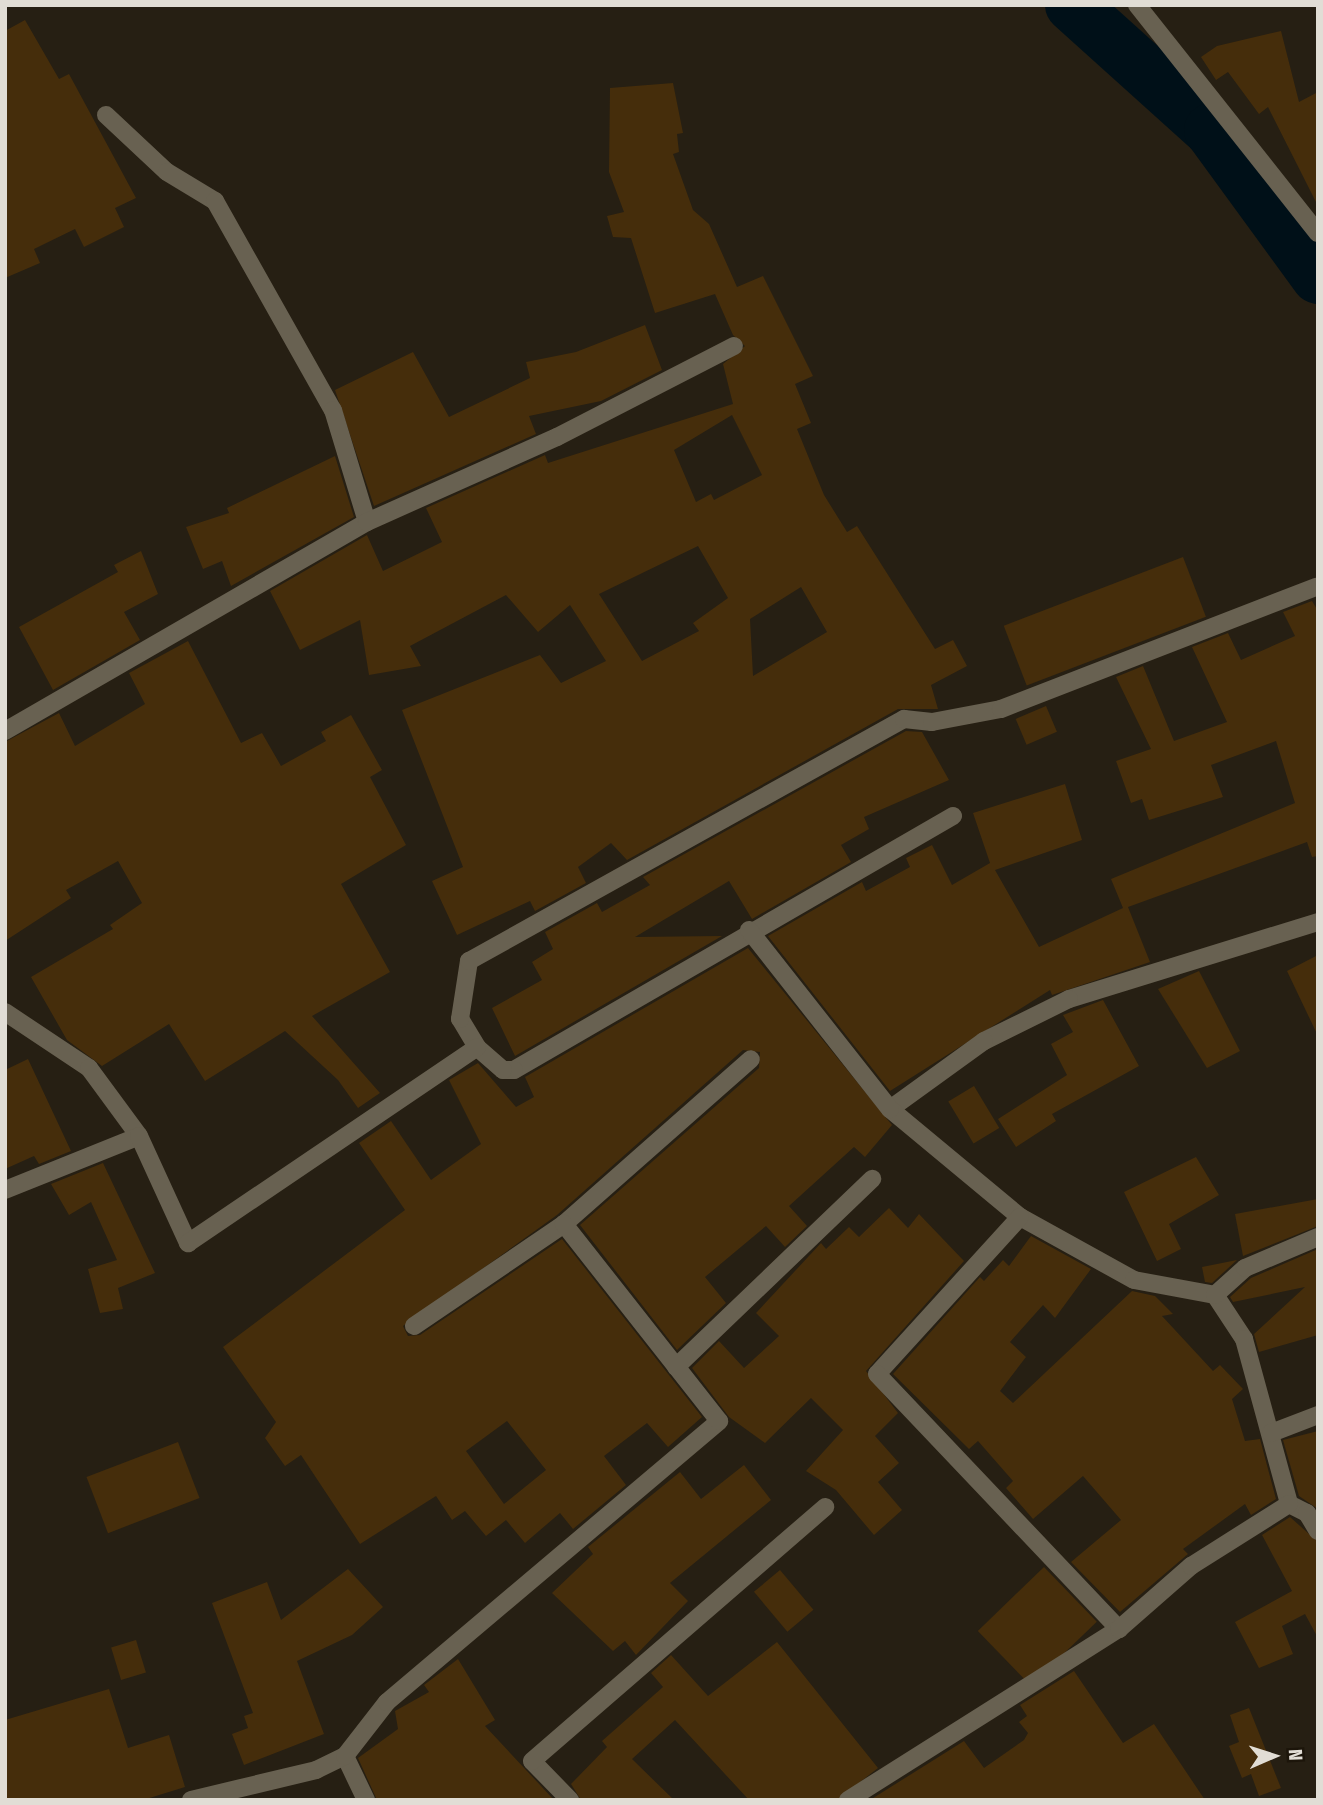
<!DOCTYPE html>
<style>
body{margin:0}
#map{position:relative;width:1323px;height:1805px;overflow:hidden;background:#261f13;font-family:"Fira Sans Condensed",sans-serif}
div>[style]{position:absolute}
.river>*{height:54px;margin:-27px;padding:0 27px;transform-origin:27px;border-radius:27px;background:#001018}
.building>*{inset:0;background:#452d0b;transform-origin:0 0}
.street>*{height:18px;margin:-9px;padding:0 9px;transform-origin:9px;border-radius:9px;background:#686151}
span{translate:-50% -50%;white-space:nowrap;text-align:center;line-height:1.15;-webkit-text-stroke:6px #1c150a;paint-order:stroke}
.frame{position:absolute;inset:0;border:7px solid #e1ddd5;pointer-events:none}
.north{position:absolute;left:1239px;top:1721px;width:70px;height:70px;-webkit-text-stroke:5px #1c150a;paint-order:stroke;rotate:87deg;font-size:19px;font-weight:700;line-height:28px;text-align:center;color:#e1ddd5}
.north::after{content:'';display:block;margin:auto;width:24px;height:32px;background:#e1ddd5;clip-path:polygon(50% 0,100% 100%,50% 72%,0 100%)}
</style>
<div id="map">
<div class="river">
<div style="left:1072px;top:5px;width:187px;rotate:42deg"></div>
<div style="left:1211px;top:130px;width:182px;rotate:53.9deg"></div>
</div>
<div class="building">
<div style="clip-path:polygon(25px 20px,59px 79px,69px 74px,136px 198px,115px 208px,124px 227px,84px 247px,75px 229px,34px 249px,40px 263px,5px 278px,5px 31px)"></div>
<div style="clip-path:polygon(1281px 31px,1299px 102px,1318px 92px,1318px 206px,1268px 107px,1259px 114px,1228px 72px,1216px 80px,1201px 57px,1217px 46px)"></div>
<div style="clip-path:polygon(evenodd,673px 83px,683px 133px,677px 134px,679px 152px,673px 154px,693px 210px,709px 224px,737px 287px,763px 276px,813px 376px,795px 384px,811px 423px,797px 429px,824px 495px,847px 532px,857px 526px,935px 649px,953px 640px,967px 666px,931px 685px,938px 709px,898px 709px,627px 860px,611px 843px,578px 867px,586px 883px,535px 911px,530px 901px,457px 935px,432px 881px,463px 867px,402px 710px,540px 655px,561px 683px,606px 661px,570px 605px,538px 632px,506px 595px,410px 646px,421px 666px,369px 675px,360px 620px,300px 650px,270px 591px,367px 535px,383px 571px,442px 542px,426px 508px,545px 455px,548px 463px,733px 404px,723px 364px,745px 346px,733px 335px,715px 294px,655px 313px,631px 238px,613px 237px,607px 216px,624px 212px,609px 172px,610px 88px,673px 83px,732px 415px,762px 475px,714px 500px,711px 494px,696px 502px,674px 450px,732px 415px,673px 83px,698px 546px,728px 598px,693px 623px,699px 631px,642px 661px,599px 594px,698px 546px,673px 83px,801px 587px,827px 632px,753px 676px,750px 619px,801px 587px)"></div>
<div style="clip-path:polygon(645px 325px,662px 370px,601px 401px,529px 416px,536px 434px,374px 506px,335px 390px,413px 352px,449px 417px,530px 378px,526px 362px,576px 352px)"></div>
<div style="clip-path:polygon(335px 456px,354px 517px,231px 586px,222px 561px,203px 569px,186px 527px,229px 513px,227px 508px)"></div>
<div style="clip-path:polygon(141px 551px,158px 594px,124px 612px,140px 640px,53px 690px,19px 627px,118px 572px,114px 565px)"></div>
<div style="left:1183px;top:557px;width:64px;height:192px;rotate:69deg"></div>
<div style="clip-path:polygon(1312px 601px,1318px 611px,1318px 856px,1312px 857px,1307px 842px,1128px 907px,1150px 962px,1052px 995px,1050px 990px,890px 1091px,768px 936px,862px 882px,866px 891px,910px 867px,906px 858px,932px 845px,952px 885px,990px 863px,973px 813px,1065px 784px,1082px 840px,995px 870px,1039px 947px,1123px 908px,1111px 879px,1295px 803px,1276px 741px,1211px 765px,1223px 797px,1149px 820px,1142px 799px,1131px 803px,1116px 761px,1151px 749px,1116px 677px,1143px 666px,1174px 741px,1227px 722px,1192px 647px,1228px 633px,1241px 660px,1295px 636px,1283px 612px)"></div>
<div style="clip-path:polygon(188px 641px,241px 743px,262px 733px,281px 766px,326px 741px,321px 732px,351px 715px,382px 770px,370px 777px,406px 845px,341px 884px,390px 972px,312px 1016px,380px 1093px,358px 1108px,338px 1080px,285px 1031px,205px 1081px,169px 1024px,102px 1066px,67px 1040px,31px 977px,113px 929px,110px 925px,142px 903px,118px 861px,66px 890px,71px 898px,5px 941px,5px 742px,59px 713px,75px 746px,145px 704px,129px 673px)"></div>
<div style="left:1046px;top:706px;width:28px;height:33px;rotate:67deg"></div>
<div style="clip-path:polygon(906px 731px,922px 732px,949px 780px,864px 817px,869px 829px,841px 845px,851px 862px,752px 919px,729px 881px,635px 937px,722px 936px,515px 1056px,492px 1008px,542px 980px,532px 962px,553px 949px,545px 932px,597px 903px,602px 912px,650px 885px,643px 877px)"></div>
<div style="clip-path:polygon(evenodd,748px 948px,892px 1125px,865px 1157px,854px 1147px,789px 1206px,807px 1226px,785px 1247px,766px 1226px,705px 1277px,726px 1303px,677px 1350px,580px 1225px,759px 1068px,760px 1052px,743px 1050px,557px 1215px,403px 1326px,408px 1336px,420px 1335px,562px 1239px,702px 1417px,668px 1447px,647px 1423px,604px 1456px,626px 1485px,573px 1529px,560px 1513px,525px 1543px,506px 1520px,486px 1536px,465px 1511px,452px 1520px,436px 1496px,360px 1544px,301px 1455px,285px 1466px,265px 1438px,276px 1422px,223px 1347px,405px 1210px,359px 1143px,391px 1121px,431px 1180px,481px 1144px,449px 1080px,478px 1063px,516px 1107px,534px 1097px,525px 1077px,748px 948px,507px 1421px,546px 1470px,504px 1504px,466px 1451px,507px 1421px)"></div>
<div style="clip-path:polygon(1318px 955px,1318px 1036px,1287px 971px)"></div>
<div style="clip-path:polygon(1199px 971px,1240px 1051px,1207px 1068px,1158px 989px)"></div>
<div style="clip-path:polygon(1103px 1000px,1139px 1066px,1052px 1114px,1056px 1121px,1016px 1147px,998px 1119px,1067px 1075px,1051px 1044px,1073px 1032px,1063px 1015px)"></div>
<div style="clip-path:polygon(28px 1059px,71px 1151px,39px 1164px,34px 1156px,5px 1169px,5px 1070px)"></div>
<div style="left:974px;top:1086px;width:49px;height:30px;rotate:59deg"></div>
<div style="clip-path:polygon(1196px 1157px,1219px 1195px,1169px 1224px,1181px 1249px,1157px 1261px,1124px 1192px)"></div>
<div style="clip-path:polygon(103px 1163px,155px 1273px,118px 1288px,123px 1309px,100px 1313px,88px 1269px,117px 1260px,91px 1202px,69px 1215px,51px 1184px)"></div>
<div style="clip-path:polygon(1318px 1199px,1318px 1226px,1243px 1256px,1235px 1214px)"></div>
<div style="clip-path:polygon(889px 1208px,908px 1228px,919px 1214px,964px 1261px,866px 1371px,898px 1413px,875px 1436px,899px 1463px,878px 1482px,902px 1510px,874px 1535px,836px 1490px,806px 1471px,843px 1430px,811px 1398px,765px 1443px,729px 1417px,692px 1368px,719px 1341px,744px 1368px,779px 1336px,756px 1313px,821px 1243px,826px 1249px,849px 1227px,859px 1237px)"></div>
<div style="clip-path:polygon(1031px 1236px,1091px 1269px,1055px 1318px,1043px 1305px,1010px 1342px,1026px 1357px,1000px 1391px,1013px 1403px,1132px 1291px,1155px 1296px,1173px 1314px,1162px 1316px,1213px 1371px,1220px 1365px,1243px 1389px,1232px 1399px,1245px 1441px,1260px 1439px,1276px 1499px,1251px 1515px,1245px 1504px,1183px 1549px,1188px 1554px,1120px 1612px,1071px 1562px,1121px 1520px,1083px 1476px,1033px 1519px,1006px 1488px,1013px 1481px,978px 1441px,969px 1449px,893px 1374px,980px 1277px,984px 1281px,1003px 1260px,1009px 1266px)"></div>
<div style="clip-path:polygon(1318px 1249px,1318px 1335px,1259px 1352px,1254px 1334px,1305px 1287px,1233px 1302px,1230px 1297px,1251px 1278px)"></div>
<div style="clip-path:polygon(1237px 1260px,1212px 1283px,1205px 1282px,1202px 1267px)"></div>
<div style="clip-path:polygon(1318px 1431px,1318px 1509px,1299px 1496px,1283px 1440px)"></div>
<div style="left:178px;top:1442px;width:60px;height:98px;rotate:69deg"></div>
<div style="clip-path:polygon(744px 1465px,771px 1500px,670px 1583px,688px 1601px,636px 1655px,625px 1641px,613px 1651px,552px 1593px,593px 1554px,588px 1547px,680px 1472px,701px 1499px)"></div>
<div style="clip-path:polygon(1290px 1517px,1318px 1542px,1318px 1638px,1305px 1614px,1282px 1626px,1293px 1654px,1259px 1668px,1235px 1622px,1292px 1591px,1262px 1535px)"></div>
<div style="left:1044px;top:1567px;width:76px;height:92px;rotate:46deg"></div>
<div style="clip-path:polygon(348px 1569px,383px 1607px,352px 1635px,297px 1661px,324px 1734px,244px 1765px,232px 1734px,248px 1728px,244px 1716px,253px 1713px,212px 1603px,267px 1582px,281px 1620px)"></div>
<div style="left:780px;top:1570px;width:52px;height:34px;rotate:50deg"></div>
<div style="left:136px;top:1640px;width:34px;height:26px;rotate:73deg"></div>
<div style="clip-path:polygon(777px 1642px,878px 1768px,837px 1800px,749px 1800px,675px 1720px,632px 1759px,674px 1800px,581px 1800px,571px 1784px,607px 1747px,602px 1741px,663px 1687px,651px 1673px,671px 1655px,708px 1696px)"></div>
<div style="clip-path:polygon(458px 1659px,495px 1720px,485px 1726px,554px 1800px,377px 1800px,358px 1758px,398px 1729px,395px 1711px,429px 1692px,424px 1685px)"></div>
<div style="clip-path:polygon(1074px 1671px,1123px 1743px,1154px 1724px,1205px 1800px,870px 1800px,964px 1741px,984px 1768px,1024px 1740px,1028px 1733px,1019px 1722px,1027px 1716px,1020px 1705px)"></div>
<div style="clip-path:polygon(109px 1689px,128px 1748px,169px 1735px,185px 1787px,143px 1800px,5px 1800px,5px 1720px)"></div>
<div style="clip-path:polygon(1249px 1708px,1281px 1788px,1259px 1796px,1251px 1774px,1242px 1778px,1229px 1746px,1239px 1742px,1230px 1715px)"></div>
</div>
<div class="street">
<div style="left:1137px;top:5px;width:291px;rotate:51.6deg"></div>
<div style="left:106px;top:115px;width:83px;rotate:43.1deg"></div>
<div style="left:167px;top:172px;width:56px;rotate:31.1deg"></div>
<div style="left:215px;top:201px;width:240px;rotate:60.6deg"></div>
<div style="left:333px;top:410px;width:117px;rotate:73.1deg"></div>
<div style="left:5px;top:731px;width:418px;rotate:-30deg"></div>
<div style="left:367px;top:522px;width:208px;rotate:-24.1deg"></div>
<div style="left:557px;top:437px;width:199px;rotate:-27.2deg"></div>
<div style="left:953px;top:816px;width:507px;rotate:149.95deg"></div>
<div style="left:514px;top:1070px;width:11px;rotate:180deg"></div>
<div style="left:503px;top:1070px;width:35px;rotate:-139deg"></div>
<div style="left:477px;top:1047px;width:33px;rotate:-121deg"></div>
<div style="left:460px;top:1019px;width:59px;rotate:-81.2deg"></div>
<div style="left:469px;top:961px;width:498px;rotate:-29.1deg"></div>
<div style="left:904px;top:719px;width:28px;rotate:6deg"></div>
<div style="left:932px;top:722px;width:70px;rotate:-10.7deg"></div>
<div style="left:1001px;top:709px;width:338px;rotate:-21.2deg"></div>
<div style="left:1318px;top:922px;width:261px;rotate:162.8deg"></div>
<div style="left:1069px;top:999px;width:95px;rotate:153.7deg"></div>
<div style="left:984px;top:1041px;width:116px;rotate:144.1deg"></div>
<div style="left:890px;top:1109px;width:169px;rotate:39.7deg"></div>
<div style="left:1020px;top:1217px;width:130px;rotate:28.9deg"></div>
<div style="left:1134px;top:1280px;width:82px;rotate:10.5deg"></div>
<div style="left:1215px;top:1295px;width:53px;rotate:56.6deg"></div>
<div style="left:1244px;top:1339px;width:171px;rotate:74.7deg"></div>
<div style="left:1289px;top:1504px;width:20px;rotate:27deg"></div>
<div style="left:1307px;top:1513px;width:21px;rotate:59deg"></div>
<div style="left:749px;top:930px;width:228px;rotate:51.8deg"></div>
<div style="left:5px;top:1012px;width:101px;rotate:33.7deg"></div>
<div style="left:89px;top:1068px;width:84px;rotate:53.7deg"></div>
<div style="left:5px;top:1190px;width:144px;rotate:-21.9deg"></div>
<div style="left:139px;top:1136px;width:118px;rotate:65.4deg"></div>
<div style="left:188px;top:1243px;width:349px;rotate:-34.1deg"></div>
<div style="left:1020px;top:1217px;width:212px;rotate:132.3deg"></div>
<div style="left:877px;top:1374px;width:352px;rotate:46.5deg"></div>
<div style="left:1215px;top:1295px;width:40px;rotate:-42deg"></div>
<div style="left:1245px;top:1268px;width:79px;rotate:-23deg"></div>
<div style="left:414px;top:1326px;width:181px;rotate:-34.2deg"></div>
<div style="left:564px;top:1224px;width:249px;rotate:-41.4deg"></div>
<div style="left:676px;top:1367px;width:272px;rotate:-43.8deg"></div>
<div style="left:1271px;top:1433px;width:50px;rotate:-21deg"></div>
<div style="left:345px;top:1756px;width:49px;rotate:64.5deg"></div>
<div style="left:191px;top:1800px;width:129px;rotate:-13.5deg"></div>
<div style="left:316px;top:1770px;width:32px;rotate:-26deg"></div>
<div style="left:345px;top:1756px;width:68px;rotate:-52.1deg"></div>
<div style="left:387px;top:1702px;width:435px;rotate:-40.2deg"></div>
<div style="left:719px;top:1421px;width:251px;rotate:-128.2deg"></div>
<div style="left:570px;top:1800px;width:54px;rotate:-134.3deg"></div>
<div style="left:532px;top:1761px;width:388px;rotate:-40.9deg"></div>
<div style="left:848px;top:1800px;width:320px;rotate:-32.3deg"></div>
<div style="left:1119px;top:1629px;width:96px;rotate:-41.2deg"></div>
<div style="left:1191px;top:1566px;width:116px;rotate:-32.3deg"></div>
</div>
<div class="frame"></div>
<div class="north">N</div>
</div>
